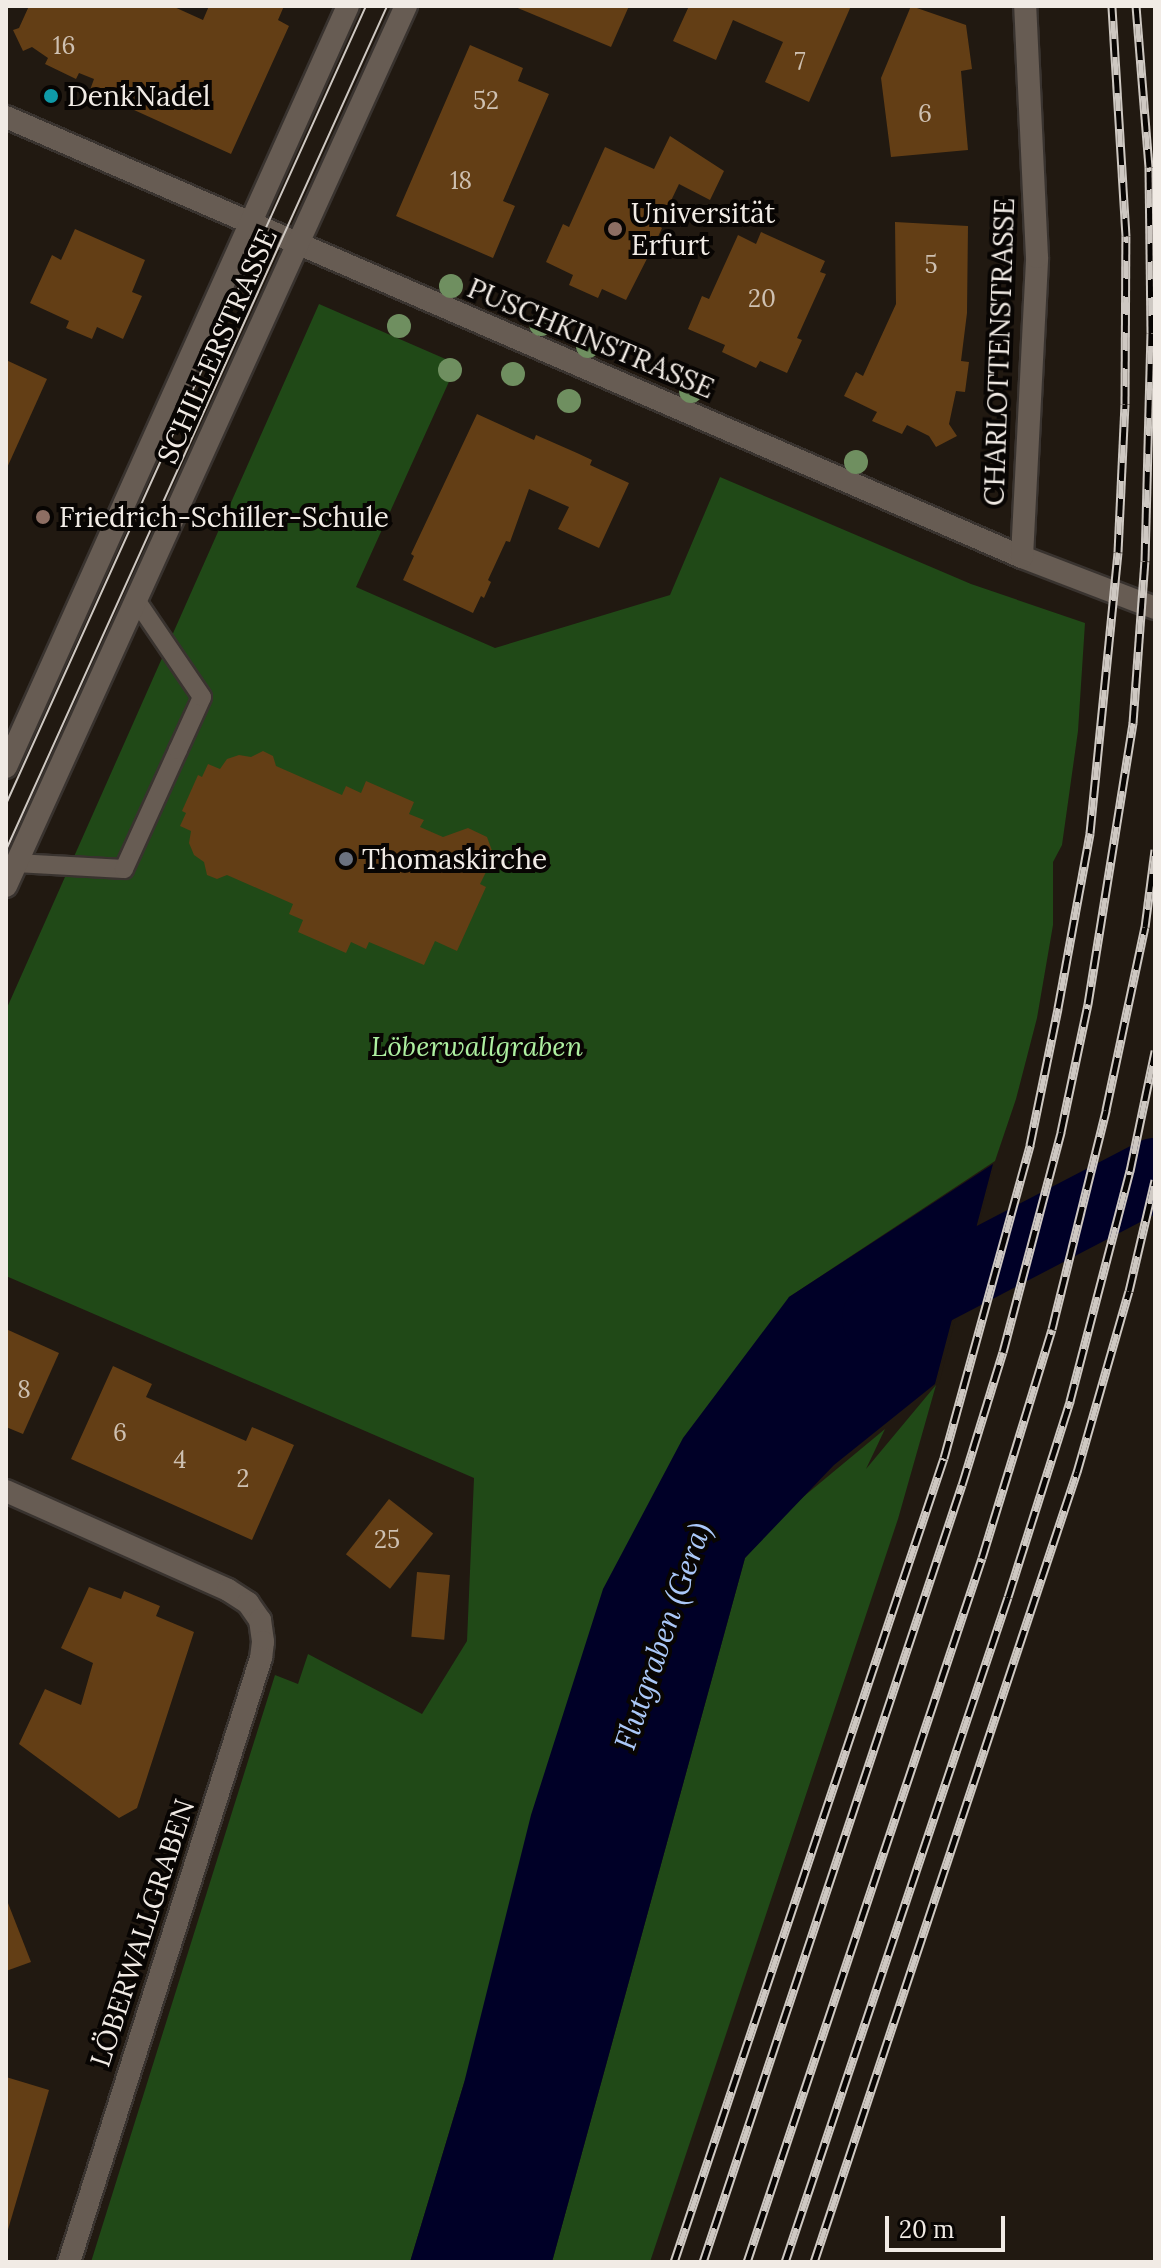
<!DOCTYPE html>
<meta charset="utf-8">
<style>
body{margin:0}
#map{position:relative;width:1161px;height:2268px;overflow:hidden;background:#211911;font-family:Lora,serif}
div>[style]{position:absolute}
.green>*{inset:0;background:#204917}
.water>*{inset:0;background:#000027}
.pier>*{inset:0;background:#211911}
.river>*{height:72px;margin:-36px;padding:0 36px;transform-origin:36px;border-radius:36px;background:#000027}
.building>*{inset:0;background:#633e15;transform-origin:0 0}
.roads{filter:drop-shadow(2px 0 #39332f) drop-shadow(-2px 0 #39332f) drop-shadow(0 2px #39332f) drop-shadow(0 -2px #39332f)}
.service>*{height:18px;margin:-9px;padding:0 9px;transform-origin:9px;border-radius:9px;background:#675c53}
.minor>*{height:22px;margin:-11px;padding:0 11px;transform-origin:11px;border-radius:11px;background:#675c53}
.secondary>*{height:22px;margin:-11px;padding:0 11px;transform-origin:11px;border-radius:11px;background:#675c53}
.tram>*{height:2px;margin:-1px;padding:0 1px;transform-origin:1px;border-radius:1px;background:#cec8c2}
.rail>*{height:9px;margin-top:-4.5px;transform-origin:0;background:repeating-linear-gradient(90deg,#080503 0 18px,#cec8c2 0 36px);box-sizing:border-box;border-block:2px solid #cec8c2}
.trees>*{width:24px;height:24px;margin:-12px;border-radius:50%;background:#6f8f60}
.dots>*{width:22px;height:22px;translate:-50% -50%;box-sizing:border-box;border:4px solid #080503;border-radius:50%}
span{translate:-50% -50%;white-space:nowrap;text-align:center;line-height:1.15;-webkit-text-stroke:8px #080503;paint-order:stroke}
.number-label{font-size:24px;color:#cec0b1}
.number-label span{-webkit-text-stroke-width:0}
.poi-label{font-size:28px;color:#f1ebe5}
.left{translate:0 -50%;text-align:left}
.street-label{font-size:28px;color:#f1ebe5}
.park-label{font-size:28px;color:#aef0a1;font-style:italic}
.water-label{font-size:30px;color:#abc8f8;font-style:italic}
.frame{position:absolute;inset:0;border:8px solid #f1ebe5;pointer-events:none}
.scale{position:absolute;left:885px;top:2216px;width:120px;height:36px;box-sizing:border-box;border:4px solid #f1ebe5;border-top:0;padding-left:10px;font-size:24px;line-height:28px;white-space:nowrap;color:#f1ebe5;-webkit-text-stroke:6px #080503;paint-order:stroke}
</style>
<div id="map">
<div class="green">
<div style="clip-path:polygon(319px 304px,457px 364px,356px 587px,495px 648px,670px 595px,720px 477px,971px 584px,1085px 623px,1078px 731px,1062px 845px,1053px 862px,1053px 925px,1037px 1018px,1016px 1099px,995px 1161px,789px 1297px,464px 2083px,410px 2262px,91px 2262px,275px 1675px,298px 1684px,308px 1654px,422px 1714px,467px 1641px,474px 1478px,6px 1276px,6px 1010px)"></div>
<div style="clip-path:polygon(936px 1385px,898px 1519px,650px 2262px,552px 2262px,745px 1558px,791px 1507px,885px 1429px,866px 1469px)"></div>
</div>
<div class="water">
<div style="clip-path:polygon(993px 1164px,935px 1384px,834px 1465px,745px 1558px,552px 2262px,410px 2262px,464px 2083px,531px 1815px,603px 1589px,683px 1438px,789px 1297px)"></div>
</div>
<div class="pier">
<div style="clip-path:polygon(995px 1161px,939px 1384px,936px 1385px)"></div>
</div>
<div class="river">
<div style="left:878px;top:1318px;width:312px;rotate:-27.5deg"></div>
</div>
<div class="building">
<div style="clip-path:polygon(29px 6px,172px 6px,203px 20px,209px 6px,284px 6px,278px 20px,289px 26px,231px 154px,90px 90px,94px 79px,79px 73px,76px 79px,45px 64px,48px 58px,32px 47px,23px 51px,13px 30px,19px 28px)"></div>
<div style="clip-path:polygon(513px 6px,629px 6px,611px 47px)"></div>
<div style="clip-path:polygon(689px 6px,851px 6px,809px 102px,765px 82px,783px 42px,733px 20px,716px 60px,673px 41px)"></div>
<div style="clip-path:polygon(911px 6px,966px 25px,972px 69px,961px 71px,968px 150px,891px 157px,881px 78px)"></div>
<div style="clip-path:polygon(470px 45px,523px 68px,518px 81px,549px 94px,503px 201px,515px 206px,493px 258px,396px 216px)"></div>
<div style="clip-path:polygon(670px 136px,724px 171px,710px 200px,679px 184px,659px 226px,662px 228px,657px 239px,626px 300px,602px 289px,598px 298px,569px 285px,573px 275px,546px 262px,563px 224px,569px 227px,605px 147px,654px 169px)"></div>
<div style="clip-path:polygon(895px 222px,968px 226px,967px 313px,961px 361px,969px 362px,965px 392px,956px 391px,949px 424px,957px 436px,936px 447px,929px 436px,907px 425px,902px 434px,872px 421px,877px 412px,844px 396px,856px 372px,863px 376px,896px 304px)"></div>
<div style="clip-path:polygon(75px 229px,145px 260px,132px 292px,142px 296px,123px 339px,97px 327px,92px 339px,66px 328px,69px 321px,30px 303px,52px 255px,61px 260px)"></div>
<div style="clip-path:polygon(761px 232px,825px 261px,820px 272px,826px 274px,797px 338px,802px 340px,787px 373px,760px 361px,756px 368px,722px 352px,725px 345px,688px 329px,702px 296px,709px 299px,738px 235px,756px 244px)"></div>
<div style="clip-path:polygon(6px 360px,47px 379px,6px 470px)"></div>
<div style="clip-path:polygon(477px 414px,534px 440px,536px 435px,577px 453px,592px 460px,590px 465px,629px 483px,599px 548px,558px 529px,569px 507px,529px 489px,510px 542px,506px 541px,488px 580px,491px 582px,484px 598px,481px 596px,473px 613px,403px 580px,414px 556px,411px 554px)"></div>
<div style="clip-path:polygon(263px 751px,273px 756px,276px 766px,342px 795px,346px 786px,361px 793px,366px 781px,414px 802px,409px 814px,424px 820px,420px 827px,443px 837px,468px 828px,487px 837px,494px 856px,480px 884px,486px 887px,457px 951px,435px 941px,424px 965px,369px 942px,366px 949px,351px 942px,346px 953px,298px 932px,303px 920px,289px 914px,293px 904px,227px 875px,217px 879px,207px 875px,204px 862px,194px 855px,189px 843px,191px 831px,180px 826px,186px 813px,182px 811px,198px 775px,202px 777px,208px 764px,220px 769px,227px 759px,239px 755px,251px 757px)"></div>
<div style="clip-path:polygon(6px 1329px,59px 1353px,23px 1434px,6px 1427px)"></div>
<div style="clip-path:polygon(113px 1366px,152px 1384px,146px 1397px,246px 1441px,252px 1427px,294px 1445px,252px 1540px,71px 1459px)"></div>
<div style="left:389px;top:1499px;width:56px;height:70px;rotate:38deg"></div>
<div style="left:417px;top:1572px;width:33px;height:65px;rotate:5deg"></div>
<div style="clip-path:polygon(89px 1587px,121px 1599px,124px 1591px,160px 1606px,156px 1616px,194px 1632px,137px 1808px,119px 1818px,19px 1744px,45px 1689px,81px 1705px,93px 1663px,61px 1648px)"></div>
<div style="clip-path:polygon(6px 1898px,31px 1962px,6px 1971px)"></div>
<div style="clip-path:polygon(6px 2077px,49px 2090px,7px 2233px,6px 2233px)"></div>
</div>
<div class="roads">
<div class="service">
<div style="left:16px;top:863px;width:108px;rotate:3.2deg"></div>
<div style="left:124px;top:869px;width:131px;rotate:-65.6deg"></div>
<div style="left:178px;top:750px;width:58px;rotate:-65.6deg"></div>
<div style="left:202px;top:697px;width:117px;rotate:-124.2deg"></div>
</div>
<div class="minor">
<div style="left:6px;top:117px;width:1107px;rotate:23.42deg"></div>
<div style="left:1022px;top:557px;width:142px;rotate:21deg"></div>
<div style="left:1022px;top:557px;width:300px;rotate:-87.1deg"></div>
<div style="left:1037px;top:257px;width:251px;rotate:-92.7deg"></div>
<div style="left:6px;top:1491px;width:243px;rotate:24deg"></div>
<div style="left:228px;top:1590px;width:24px;rotate:33deg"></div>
<div style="left:248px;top:1603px;width:21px;rotate:55deg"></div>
<div style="left:260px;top:1620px;width:22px;rotate:82deg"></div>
<div style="left:263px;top:1642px;width:16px;rotate:97deg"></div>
<div style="left:261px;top:1658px;width:634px;rotate:107.63deg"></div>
</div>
<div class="secondary">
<div style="left:6px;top:767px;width:834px;rotate:-65.8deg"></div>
<div style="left:6px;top:886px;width:967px;rotate:-65.56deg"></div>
</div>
</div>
<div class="tram">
<div style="left:6px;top:804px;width:875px;rotate:-65.72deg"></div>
<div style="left:6px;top:850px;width:926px;rotate:-65.7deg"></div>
</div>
<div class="rail">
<div style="left:674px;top:2262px;width:848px;rotate:-71.44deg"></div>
<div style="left:944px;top:1458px;width:325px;rotate:-74.6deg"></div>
<div style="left:1030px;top:1145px;width:140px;rotate:-78.4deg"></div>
<div style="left:1058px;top:1008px;width:178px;rotate:-79.6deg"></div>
<div style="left:1090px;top:833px;width:282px;rotate:-84.3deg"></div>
<div style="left:1118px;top:552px;width:148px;rotate:-87.3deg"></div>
<div style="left:1125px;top:404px;width:168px;rotate:-89.7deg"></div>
<div style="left:1126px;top:236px;width:230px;rotate:-93.5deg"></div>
<div style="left:703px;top:2262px;width:819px;rotate:-71.57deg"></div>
<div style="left:962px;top:1485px;width:139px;rotate:-72.9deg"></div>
<div style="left:1003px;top:1352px;width:228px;rotate:-75.2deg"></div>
<div style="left:1061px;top:1132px;width:131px;rotate:-78.1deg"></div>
<div style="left:1088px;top:1004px;width:285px;rotate:-80.9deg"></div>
<div style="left:1133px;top:723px;width:162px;rotate:-85.8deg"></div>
<div style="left:1145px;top:561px;width:228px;rotate:-88.5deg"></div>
<div style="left:1151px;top:333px;width:166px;rotate:-90.7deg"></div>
<div style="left:1149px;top:167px;width:162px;rotate:-94.6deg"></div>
<div style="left:747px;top:2262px;width:742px;rotate:-71.54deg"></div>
<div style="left:982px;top:1558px;width:239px;rotate:-73deg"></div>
<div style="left:1052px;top:1329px;width:226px;rotate:-76.1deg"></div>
<div style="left:1106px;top:1110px;width:187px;rotate:-78deg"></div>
<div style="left:1145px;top:927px;width:78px;rotate:-82.6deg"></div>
<div style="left:785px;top:2262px;width:701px;rotate:-71.46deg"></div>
<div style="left:1008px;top:1597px;width:206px;rotate:-72.4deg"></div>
<div style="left:1070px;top:1401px;width:238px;rotate:-75.4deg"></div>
<div style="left:1130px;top:1171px;width:123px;rotate:-78.2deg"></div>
<div style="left:814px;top:2262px;width:833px;rotate:-71.59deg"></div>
<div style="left:1077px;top:1472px;width:188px;rotate:-74deg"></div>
<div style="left:1129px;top:1291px;width:114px;rotate:-76.8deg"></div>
</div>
<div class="trees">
<div style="left:451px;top:286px"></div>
<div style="left:541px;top:324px"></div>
<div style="left:399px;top:326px"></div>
<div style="left:588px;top:346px"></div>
<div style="left:450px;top:370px"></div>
<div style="left:513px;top:374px"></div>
<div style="left:691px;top:391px"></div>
<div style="left:569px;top:401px"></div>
<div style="left:856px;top:462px"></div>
</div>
<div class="dots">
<div style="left:51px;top:96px;background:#0f9aa8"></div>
<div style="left:615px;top:229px;background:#8d6e63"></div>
<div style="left:43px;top:517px;background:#8d6e63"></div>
<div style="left:346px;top:859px;background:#6b7280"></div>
</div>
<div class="number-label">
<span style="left:64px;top:46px">16</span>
<span style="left:800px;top:62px">7</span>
<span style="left:486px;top:101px">52</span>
<span style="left:925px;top:114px">6</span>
<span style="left:461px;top:181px">18</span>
<span style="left:931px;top:265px">5</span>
<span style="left:762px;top:299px">20</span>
<span style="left:24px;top:1390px">8</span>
<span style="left:120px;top:1433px">6</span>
<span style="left:180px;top:1460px">4</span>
<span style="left:243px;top:1479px">2</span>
<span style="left:387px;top:1540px">25</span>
</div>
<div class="poi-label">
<span class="left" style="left:67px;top:96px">DenkNadel</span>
<span class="left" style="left:631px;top:229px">Universität<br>Erfurt</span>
<span class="left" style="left:59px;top:517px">Friedrich-Schiller-Schule</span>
<span class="left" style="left:362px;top:859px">Thomaskirche</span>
</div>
<div class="street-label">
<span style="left:591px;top:338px;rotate:23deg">PUSCHKINSTRASSE</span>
<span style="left:217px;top:346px;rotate:-66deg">SCHILLERSTRASSE</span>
<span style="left:999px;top:352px;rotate:-88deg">CHARLOTTENSTRASSE</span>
<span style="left:142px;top:1933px;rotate:-72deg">LÖBERWALLGRABEN</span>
</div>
<div class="park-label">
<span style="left:477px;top:1046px">Löberwallgraben</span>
</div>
<div class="water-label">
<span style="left:662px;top:1636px;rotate:-71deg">Flutgraben (Gera)</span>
</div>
<div class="frame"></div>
<div class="scale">20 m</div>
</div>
